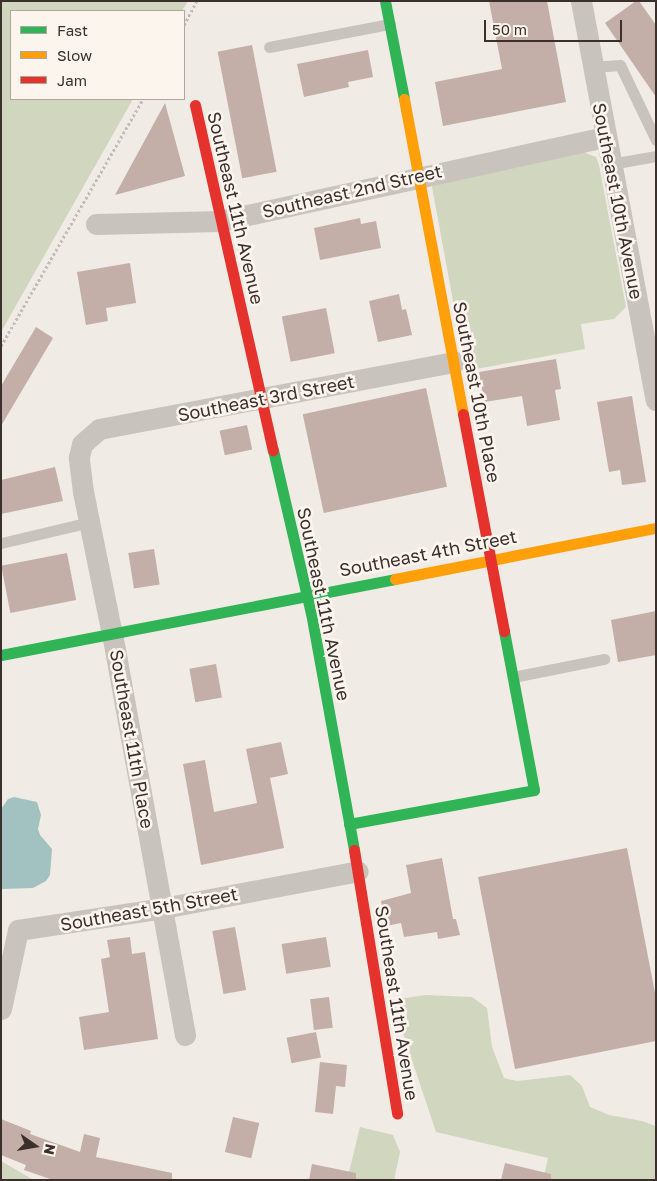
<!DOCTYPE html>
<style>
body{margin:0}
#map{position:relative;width:657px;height:1181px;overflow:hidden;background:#f0ebe5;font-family:"Golos Text",sans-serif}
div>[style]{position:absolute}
.green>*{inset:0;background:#d1d6bf}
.water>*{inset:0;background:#a1c2c1}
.building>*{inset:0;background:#c3afa7;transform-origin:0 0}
.path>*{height:3px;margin-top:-1.5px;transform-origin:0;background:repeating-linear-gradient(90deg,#c2bbb6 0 2.5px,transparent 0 5px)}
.lane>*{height:11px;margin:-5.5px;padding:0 5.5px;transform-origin:5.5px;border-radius:5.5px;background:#c9c3be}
.street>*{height:21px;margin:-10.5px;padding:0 10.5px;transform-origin:10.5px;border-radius:10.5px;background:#c9c3be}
.fast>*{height:11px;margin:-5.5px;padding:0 5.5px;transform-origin:5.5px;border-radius:5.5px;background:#30b455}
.slow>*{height:11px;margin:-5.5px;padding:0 5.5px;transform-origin:5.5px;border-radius:5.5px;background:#ff9f0a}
.jam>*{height:11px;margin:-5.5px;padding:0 5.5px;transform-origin:5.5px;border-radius:5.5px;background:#e5322d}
span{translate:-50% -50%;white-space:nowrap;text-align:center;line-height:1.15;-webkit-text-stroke:5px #fbf5ee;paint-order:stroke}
.street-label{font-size:18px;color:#3b302b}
.frame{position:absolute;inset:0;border:2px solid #3b302b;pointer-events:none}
.legend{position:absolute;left:10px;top:10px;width:175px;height:90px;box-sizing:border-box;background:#fbf5ee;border:1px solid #aea6a0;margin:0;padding:6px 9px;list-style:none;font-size:15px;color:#3b302b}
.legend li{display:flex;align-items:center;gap:10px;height:25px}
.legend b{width:25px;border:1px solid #aea6a0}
.north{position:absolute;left:10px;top:1121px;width:50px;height:50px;-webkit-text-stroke:4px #fbf5ee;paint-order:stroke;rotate:103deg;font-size:14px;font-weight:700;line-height:20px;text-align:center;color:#3b302b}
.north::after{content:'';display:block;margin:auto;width:18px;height:22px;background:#3b302b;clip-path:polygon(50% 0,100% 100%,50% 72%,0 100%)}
.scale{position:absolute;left:484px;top:20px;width:138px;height:22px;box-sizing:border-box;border:2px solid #3b302b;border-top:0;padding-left:6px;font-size:15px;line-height:18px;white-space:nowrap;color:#3b302b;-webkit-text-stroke:4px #fbf5ee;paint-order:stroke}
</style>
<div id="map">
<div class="green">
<div style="clip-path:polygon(1px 1px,188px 1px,182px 11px,11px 11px,11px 99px,133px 99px,1px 332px)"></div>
<div style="clip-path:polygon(583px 152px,596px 157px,599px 165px,626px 307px,614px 319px,581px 324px,585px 349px,466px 371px,432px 187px,437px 181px)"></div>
<div style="clip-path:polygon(426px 995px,472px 997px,487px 1008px,492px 1047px,504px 1078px,517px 1081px,570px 1075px,582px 1086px,590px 1107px,609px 1115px,642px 1121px,656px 1126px,656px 1180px,543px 1180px,548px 1158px,436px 1132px,392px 1000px)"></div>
<div style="clip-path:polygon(360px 1127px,393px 1135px,400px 1152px,394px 1180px,347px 1180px)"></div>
<div style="clip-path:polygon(1px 1161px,32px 1179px,34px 1180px,1px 1180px)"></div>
</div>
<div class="water">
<div style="clip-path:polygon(14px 797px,37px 802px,41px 815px,38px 829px,40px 835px,52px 849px,50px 875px,46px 881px,33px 888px,1px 889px,1px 809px,8px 799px)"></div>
</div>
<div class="building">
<div style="clip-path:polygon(489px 1px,547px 1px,566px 102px,443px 126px,435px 82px,502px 69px)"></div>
<div style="clip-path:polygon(636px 1px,639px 1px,656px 25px,656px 97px,605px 23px)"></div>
<div style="left:252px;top:45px;width:129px;height:35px;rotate:79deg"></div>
<div style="clip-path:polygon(368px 50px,373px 77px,348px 82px,349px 87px,304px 97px,297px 64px)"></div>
<div style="clip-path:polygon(165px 103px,185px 176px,115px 195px)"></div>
<div style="clip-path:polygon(360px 218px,361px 224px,376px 221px,381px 248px,320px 260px,314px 228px)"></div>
<div style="clip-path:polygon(130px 263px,136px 303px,106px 308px,108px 321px,86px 325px,77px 272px)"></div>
<div style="clip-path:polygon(399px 294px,402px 310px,406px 309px,412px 335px,378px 342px,369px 301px)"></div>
<div style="left:326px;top:308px;width:46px;height:45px;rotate:79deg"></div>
<div style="clip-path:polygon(36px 327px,53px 338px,1px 426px,1px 386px)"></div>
<div style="clip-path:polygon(556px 359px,561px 389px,555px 390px,560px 420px,527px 426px,522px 396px,484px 402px,479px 372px)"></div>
<div style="left:426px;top:388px;width:101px;height:126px;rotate:78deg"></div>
<div style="clip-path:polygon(632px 396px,646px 482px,622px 485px,620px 470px,609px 472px,597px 402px)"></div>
<div style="left:247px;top:425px;width:25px;height:28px;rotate:78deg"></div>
<div style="clip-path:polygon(55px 467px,63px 501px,1px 514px,1px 480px)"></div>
<div style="left:154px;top:549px;width:36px;height:26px;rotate:81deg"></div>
<div style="left:67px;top:553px;width:48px;height:67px;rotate:79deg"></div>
<div style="clip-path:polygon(656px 611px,656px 655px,618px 662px,611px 620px)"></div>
<div style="left:216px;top:664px;width:34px;height:27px;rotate:80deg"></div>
<div style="clip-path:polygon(281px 742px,288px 774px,270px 778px,284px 848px,201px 865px,183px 764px,205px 760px,214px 812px,257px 803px,246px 749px)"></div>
<div style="clip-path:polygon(627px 848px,656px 998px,656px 1041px,515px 1069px,478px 877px)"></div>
<div style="clip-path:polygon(442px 858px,453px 919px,456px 919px,460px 935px,438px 939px,437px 932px,404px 937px,401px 923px,386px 926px,381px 901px,411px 893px,406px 865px)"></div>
<div style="left:235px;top:927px;width:64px;height:23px;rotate:80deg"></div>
<div style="clip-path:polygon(130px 937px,132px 954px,145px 952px,158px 1039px,84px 1050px,79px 1017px,109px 1012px,101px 959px,110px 957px,107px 940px)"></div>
<div style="left:326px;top:937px;width:30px;height:45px;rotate:81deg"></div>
<div style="left:329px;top:997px;width:31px;height:19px;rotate:83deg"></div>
<div style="left:316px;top:1032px;width:26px;height:30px;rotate:79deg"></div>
<div style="clip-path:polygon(320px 1062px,347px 1065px,345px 1087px,336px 1086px,333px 1114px,315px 1112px)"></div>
<div style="left:233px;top:1117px;width:27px;height:36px;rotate:13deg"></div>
<div style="clip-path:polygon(1px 1119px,31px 1131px,30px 1134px,80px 1152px,84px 1134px,100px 1138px,96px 1157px,172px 1173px,172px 1180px,53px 1180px,24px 1170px,26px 1165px,1px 1155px)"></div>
<div style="clip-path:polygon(505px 1163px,551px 1174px,551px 1180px,501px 1180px)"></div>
<div style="clip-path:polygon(312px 1164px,356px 1173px,356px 1180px,309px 1180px)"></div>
</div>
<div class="path">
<div style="left:184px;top:25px;width:27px;rotate:-62deg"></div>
<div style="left:1px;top:346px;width:285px;rotate:-60.1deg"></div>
</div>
<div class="lane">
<div style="left:269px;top:47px;width:123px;rotate:-10.8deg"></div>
<div style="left:592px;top:67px;width:28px;rotate:-4deg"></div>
<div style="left:620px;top:65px;width:83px;rotate:64.4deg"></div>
<div style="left:611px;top:164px;width:46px;rotate:-10.1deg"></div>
<div style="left:1px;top:543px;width:91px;rotate:-13.3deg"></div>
<div style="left:513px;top:677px;width:93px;rotate:-11.2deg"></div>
</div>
<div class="street">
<div style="left:581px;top:1px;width:406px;rotate:79.4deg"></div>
<div style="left:96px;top:224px;width:124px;rotate:-1.4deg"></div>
<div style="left:220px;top:221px;width:394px;rotate:-12.3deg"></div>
<div style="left:1px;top:1009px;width:81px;rotate:-77.9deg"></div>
<div style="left:18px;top:930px;width:147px;rotate:-8.6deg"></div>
<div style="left:163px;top:908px;width:198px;rotate:-10.7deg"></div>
<div style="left:185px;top:1035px;width:392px;rotate:-100.3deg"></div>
<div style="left:115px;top:649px;width:160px;rotate:-101.5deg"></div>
<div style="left:83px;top:492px;width:35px;rotate:-97deg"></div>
<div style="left:79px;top:457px;width:13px;rotate:-77deg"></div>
<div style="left:82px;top:444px;width:23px;rotate:-41deg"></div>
<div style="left:99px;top:429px;width:362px;rotate:-10.7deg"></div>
</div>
<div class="fast">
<div style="left:385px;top:1px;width:100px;rotate:79deg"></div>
<div style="left:273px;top:450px;width:167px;rotate:76.9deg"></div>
<div style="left:311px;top:613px;width:241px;rotate:79.7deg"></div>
<div style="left:1px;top:655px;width:401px;rotate:-10.9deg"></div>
<div style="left:349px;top:824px;width:188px;rotate:-10.4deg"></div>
<div style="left:534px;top:790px;width:162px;rotate:-100.7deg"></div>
</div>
<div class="slow">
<div style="left:404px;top:99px;width:320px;rotate:79.4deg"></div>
<div style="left:395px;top:579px;width:266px;rotate:-11.1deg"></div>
</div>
<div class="jam">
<div style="left:195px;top:105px;width:354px;rotate:77.3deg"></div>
<div style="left:463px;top:414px;width:221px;rotate:79.3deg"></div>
<div style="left:354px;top:850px;width:267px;rotate:80.7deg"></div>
</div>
<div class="street-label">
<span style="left:352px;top:191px;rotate:-13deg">Southeast 2nd Street</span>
<span style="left:618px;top:201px;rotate:79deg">Southeast 10th Avenue</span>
<span style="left:236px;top:208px;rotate:77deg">Southeast 11th Avenue</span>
<span style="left:477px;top:392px;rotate:79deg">Southeast 10th Place</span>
<span style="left:266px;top:398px;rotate:-11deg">Southeast 3rd Street</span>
<span style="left:428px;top:553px;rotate:-11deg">Southeast 4th Street</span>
<span style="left:324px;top:604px;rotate:78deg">Southeast 11th Avenue</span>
<span style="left:132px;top:739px;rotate:80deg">Southeast 11th Place</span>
<span style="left:149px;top:909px;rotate:-10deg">Southeast 5th Street</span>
<span style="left:397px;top:1003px;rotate:81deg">Southeast 11th Avenue</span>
</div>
<div class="frame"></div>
<ul class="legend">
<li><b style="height:6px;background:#30b455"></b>Fast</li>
<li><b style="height:6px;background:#ff9f0a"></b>Slow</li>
<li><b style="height:6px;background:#e5322d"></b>Jam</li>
</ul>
<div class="north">N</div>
<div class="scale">50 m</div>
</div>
